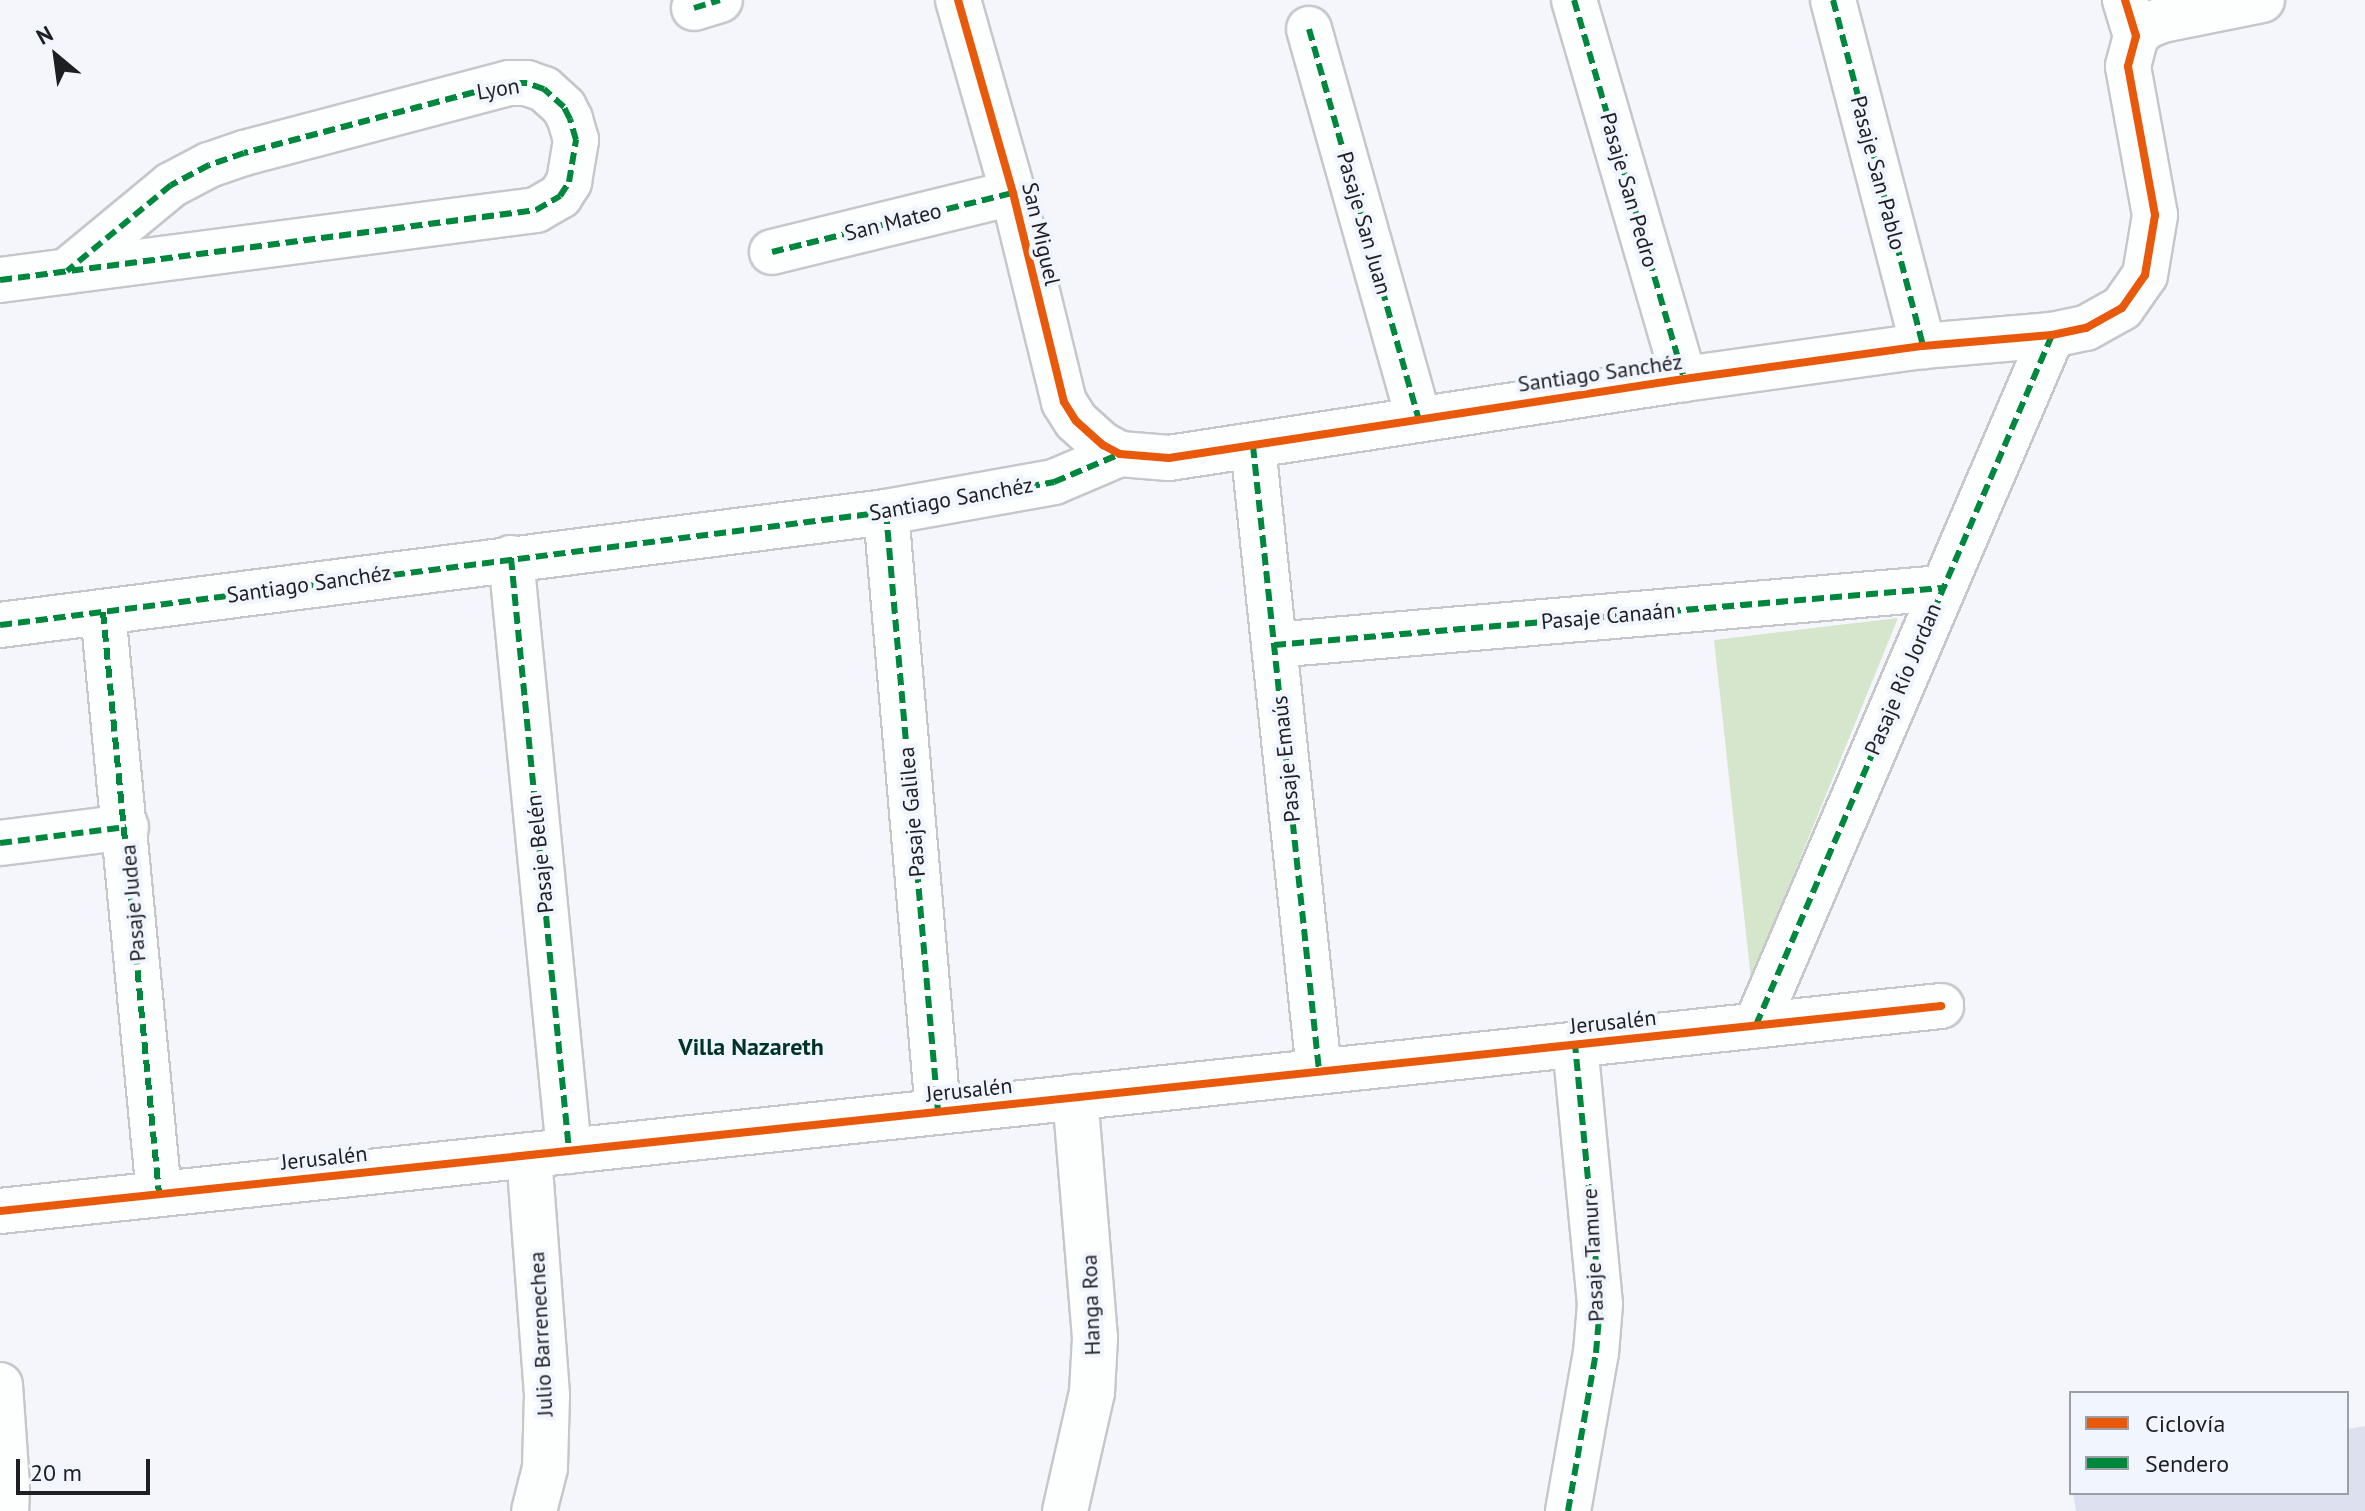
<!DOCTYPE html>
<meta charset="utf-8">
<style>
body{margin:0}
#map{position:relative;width:2365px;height:1511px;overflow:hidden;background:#f4f6fb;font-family:"PT Sans",sans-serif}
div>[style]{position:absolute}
.green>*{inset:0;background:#d6e6cd}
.building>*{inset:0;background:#dde1ef}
.roads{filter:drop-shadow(2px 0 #c5c7cb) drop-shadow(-2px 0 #c5c7cb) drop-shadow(0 2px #c5c7cb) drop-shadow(0 -2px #c5c7cb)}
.minor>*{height:44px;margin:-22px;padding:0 22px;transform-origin:22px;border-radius:22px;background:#fdfefe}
.quiet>*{height:6px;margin-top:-3px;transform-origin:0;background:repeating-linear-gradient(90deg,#00873e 0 12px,transparent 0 18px)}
.cycleway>*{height:8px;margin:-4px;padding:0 4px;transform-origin:4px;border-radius:4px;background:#e8590c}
span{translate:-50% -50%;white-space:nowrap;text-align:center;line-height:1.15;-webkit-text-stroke:8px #f1f5fe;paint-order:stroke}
.street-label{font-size:22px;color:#1e1f23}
.neighbourhood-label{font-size:24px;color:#003325;font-weight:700}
.legend{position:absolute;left:2069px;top:1391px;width:280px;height:104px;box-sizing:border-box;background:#f1f5fe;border:2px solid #9d9fa6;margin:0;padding:10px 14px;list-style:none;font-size:24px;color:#1e1f23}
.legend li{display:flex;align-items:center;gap:16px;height:40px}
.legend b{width:40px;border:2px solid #9d9fa6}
.north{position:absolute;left:16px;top:16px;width:80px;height:80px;-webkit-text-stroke:6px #f1f5fe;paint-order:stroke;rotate:331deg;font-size:22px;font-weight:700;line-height:32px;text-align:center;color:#1e1f23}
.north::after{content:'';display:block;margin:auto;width:28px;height:36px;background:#1e1f23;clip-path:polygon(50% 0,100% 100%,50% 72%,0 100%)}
.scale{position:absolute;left:16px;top:1459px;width:134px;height:36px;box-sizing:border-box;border:4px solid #1e1f23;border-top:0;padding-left:10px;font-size:24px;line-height:28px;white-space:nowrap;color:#1e1f23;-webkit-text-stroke:6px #f1f5fe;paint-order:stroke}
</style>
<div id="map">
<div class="green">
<div style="clip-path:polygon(1898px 618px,1751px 979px,1714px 640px)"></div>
</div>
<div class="building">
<div style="clip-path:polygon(2365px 1426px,2365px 1511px,2076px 1511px,2073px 1493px,2347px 1493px,2347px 1429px)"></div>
</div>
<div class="roads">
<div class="minor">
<div style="left:958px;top:0;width:201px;rotate:74.1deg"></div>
<div style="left:1013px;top:193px;width:215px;rotate:76.3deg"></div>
<div style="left:1064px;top:402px;width:22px;rotate:58deg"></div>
<div style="left:1076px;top:421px;width:36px;rotate:42deg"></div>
<div style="left:1103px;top:445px;width:19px;rotate:28deg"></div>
<div style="left:1120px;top:454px;width:49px;rotate:4.7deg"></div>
<div style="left:1169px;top:458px;width:521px;rotate:-8.72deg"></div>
<div style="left:1684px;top:379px;width:241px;rotate:-7.9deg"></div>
<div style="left:1923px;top:346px;width:129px;rotate:-4.9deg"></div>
<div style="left:2052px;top:335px;width:35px;rotate:-12deg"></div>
<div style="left:2086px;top:328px;width:41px;rotate:-29.1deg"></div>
<div style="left:2122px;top:308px;width:40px;rotate:-55.1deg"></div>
<div style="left:2145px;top:275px;width:61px;rotate:-80.5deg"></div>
<div style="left:2155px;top:215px;width:151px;rotate:-100.3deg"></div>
<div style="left:2128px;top:66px;width:31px;rotate:-75deg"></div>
<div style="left:2136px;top:36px;width:38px;rotate:-107deg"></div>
<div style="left:1574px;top:0;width:395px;rotate:73.8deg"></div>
<div style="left:1833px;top:0;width:358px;rotate:75.4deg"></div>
<div style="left:694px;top:8px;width:27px;rotate:-17deg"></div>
<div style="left:1309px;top:29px;width:403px;rotate:74.3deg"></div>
<div style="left:2136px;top:36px;width:15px;rotate:-42deg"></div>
<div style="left:2147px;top:26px;width:16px;rotate:-22deg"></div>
<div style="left:2162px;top:20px;width:102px;rotate:-11.3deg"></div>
<div style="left:772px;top:252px;width:248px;rotate:-13.8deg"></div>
<div style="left:0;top:280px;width:541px;rotate:-7.44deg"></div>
<div style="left:536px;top:210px;width:28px;rotate:-30deg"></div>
<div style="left:560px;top:196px;width:17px;rotate:-57deg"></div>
<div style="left:569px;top:182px;width:43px;rotate:-80.5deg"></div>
<div style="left:576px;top:140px;width:22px;rotate:-106deg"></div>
<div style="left:570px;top:119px;width:13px;rotate:-117deg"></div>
<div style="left:564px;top:107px;width:27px;rotate:-138deg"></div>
<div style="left:544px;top:89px;width:18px;rotate:-161deg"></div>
<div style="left:527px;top:83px;width:18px;rotate:180deg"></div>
<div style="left:509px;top:83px;width:274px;rotate:165.2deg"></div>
<div style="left:244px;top:153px;width:37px;rotate:161deg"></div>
<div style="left:209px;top:165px;width:43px;rotate:152.2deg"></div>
<div style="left:171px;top:185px;width:135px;rotate:140.4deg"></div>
<div style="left:1253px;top:446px;width:628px;rotate:83.97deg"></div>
<div style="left:886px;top:512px;width:601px;rotate:85.04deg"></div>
<div style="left:511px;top:558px;width:596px;rotate:84.41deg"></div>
<div style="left:103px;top:612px;width:585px;rotate:84.5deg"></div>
<div style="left:0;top:625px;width:893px;rotate:-7.27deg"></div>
<div style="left:886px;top:512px;width:171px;rotate:-10.1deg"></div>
<div style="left:1054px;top:482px;width:72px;rotate:-23deg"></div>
<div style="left:1274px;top:645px;width:670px;rotate:-4.88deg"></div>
<div style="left:0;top:843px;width:127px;rotate:-7.2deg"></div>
<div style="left:1756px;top:1025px;width:751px;rotate:-66.78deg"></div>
<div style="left:529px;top:1155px;width:241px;rotate:85.7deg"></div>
<div style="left:547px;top:1395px;width:73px;rotate:91.6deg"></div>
<div style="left:545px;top:1468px;width:44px;rotate:104.3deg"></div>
<div style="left:0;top:1211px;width:1952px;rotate:-6.03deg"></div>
<div style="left:0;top:1385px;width:101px;rotate:86deg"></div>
<div style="left:7px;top:1486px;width:25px;rotate:92deg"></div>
<div style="left:1065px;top:1511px;width:122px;rotate:-77.2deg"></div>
<div style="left:1092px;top:1392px;width:54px;rotate:-86.8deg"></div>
<div style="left:1095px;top:1338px;width:242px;rotate:-94.7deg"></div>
<div style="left:1568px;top:1511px;width:160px;rotate:-80deg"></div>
<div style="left:1596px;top:1353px;width:49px;rotate:-85.3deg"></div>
<div style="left:1600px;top:1304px;width:260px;rotate:-95.5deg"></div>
</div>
</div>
<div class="quiet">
<div style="left:1574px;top:0;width:395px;rotate:73.8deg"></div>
<div style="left:1833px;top:0;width:358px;rotate:75.4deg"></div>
<div style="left:694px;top:8px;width:27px;rotate:-17deg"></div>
<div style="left:1309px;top:29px;width:403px;rotate:74.3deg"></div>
<div style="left:772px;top:252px;width:248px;rotate:-13.8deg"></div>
<div style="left:0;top:280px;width:541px;rotate:-7.44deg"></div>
<div style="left:536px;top:210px;width:28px;rotate:-30deg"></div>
<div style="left:560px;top:196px;width:17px;rotate:-57deg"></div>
<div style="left:569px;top:182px;width:43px;rotate:-80.5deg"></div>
<div style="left:576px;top:140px;width:22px;rotate:-106deg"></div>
<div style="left:570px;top:119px;width:13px;rotate:-117deg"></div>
<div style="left:564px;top:107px;width:27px;rotate:-138deg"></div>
<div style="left:544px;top:89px;width:18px;rotate:-161deg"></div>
<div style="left:527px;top:83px;width:18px;rotate:180deg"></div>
<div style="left:509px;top:83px;width:274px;rotate:165.2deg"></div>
<div style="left:244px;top:153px;width:37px;rotate:161deg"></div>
<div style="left:209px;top:165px;width:43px;rotate:152.2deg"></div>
<div style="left:171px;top:185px;width:135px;rotate:140.4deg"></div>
<div style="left:1253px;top:446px;width:628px;rotate:83.97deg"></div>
<div style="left:886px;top:512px;width:601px;rotate:85.04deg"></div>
<div style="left:511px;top:558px;width:596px;rotate:84.41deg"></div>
<div style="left:103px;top:612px;width:585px;rotate:84.5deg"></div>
<div style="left:0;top:625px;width:893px;rotate:-7.27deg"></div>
<div style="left:886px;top:512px;width:171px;rotate:-10.1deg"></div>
<div style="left:1054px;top:482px;width:72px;rotate:-23deg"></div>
<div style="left:1274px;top:645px;width:670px;rotate:-4.88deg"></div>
<div style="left:0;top:843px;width:127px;rotate:-7.2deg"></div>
<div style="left:1756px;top:1025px;width:751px;rotate:-66.78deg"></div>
<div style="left:1568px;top:1511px;width:160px;rotate:-80deg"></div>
<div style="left:1596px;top:1353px;width:49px;rotate:-85.3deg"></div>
<div style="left:1600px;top:1304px;width:260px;rotate:-95.5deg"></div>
</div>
<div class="cycleway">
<div style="left:958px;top:0;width:201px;rotate:74.1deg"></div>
<div style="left:1013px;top:193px;width:215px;rotate:76.3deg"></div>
<div style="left:1064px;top:402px;width:22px;rotate:58deg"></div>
<div style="left:1076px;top:421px;width:36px;rotate:42deg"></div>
<div style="left:1103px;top:445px;width:19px;rotate:28deg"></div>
<div style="left:1120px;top:454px;width:49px;rotate:4.7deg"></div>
<div style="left:1169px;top:458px;width:521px;rotate:-8.72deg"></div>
<div style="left:1684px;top:379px;width:241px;rotate:-7.9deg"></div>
<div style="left:1923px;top:346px;width:129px;rotate:-4.9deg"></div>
<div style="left:2052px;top:335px;width:35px;rotate:-12deg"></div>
<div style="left:2086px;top:328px;width:41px;rotate:-29.1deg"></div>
<div style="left:2122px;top:308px;width:40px;rotate:-55.1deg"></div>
<div style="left:2145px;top:275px;width:61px;rotate:-80.5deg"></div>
<div style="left:2155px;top:215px;width:151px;rotate:-100.3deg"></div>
<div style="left:2128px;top:66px;width:31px;rotate:-75deg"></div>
<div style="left:2136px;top:36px;width:38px;rotate:-107deg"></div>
<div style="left:0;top:1211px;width:1952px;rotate:-6.03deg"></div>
</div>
<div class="street-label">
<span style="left:498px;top:89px;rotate:-9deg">Lyon</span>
<span style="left:1878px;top:173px;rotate:75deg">Pasaje San Pablo</span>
<span style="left:1629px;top:190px;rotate:74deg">Pasaje San Pedro</span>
<span style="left:893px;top:222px;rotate:-14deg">San Mateo</span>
<span style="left:1364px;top:223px;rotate:74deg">Pasaje San Juan</span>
<span style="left:1041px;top:234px;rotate:77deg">San Miguel</span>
<span style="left:1600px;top:373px;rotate:-8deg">Santiago Sanchéz</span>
<span style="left:951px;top:499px;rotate:-10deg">Santiago Sanchéz</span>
<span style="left:309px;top:584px;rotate:-8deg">Santiago Sanchéz</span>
<span style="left:1608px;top:616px;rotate:-5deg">Pasaje Canaán</span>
<span style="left:1903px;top:679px;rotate:-67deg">Pasaje Río Jordan</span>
<span style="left:1286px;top:759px;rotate:-96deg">Pasaje Emaús</span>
<span style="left:912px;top:812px;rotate:-95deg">Pasaje Galilea</span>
<span style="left:540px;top:854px;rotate:-96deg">Pasaje Belén</span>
<span style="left:133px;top:903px;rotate:-95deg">Pasaje Judea</span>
<span style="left:1613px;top:1022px;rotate:-6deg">Jerusalén</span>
<span style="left:969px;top:1090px;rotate:-6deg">Jerusalén</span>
<span style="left:324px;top:1158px;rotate:-6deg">Jerusalén</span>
<span style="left:1593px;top:1255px;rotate:-93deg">Pasaje Tamure</span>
<span style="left:1091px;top:1305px;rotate:-92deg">Hanga Roa</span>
<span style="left:541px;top:1334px;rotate:-93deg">Julio Barrenechea</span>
</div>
<div class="neighbourhood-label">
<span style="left:751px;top:1047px">Villa Nazareth</span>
</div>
<ul class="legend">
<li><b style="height:10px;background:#e8590c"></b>Ciclovía</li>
<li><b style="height:10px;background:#00873e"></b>Sendero</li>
</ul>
<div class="north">N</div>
<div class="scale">20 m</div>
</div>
